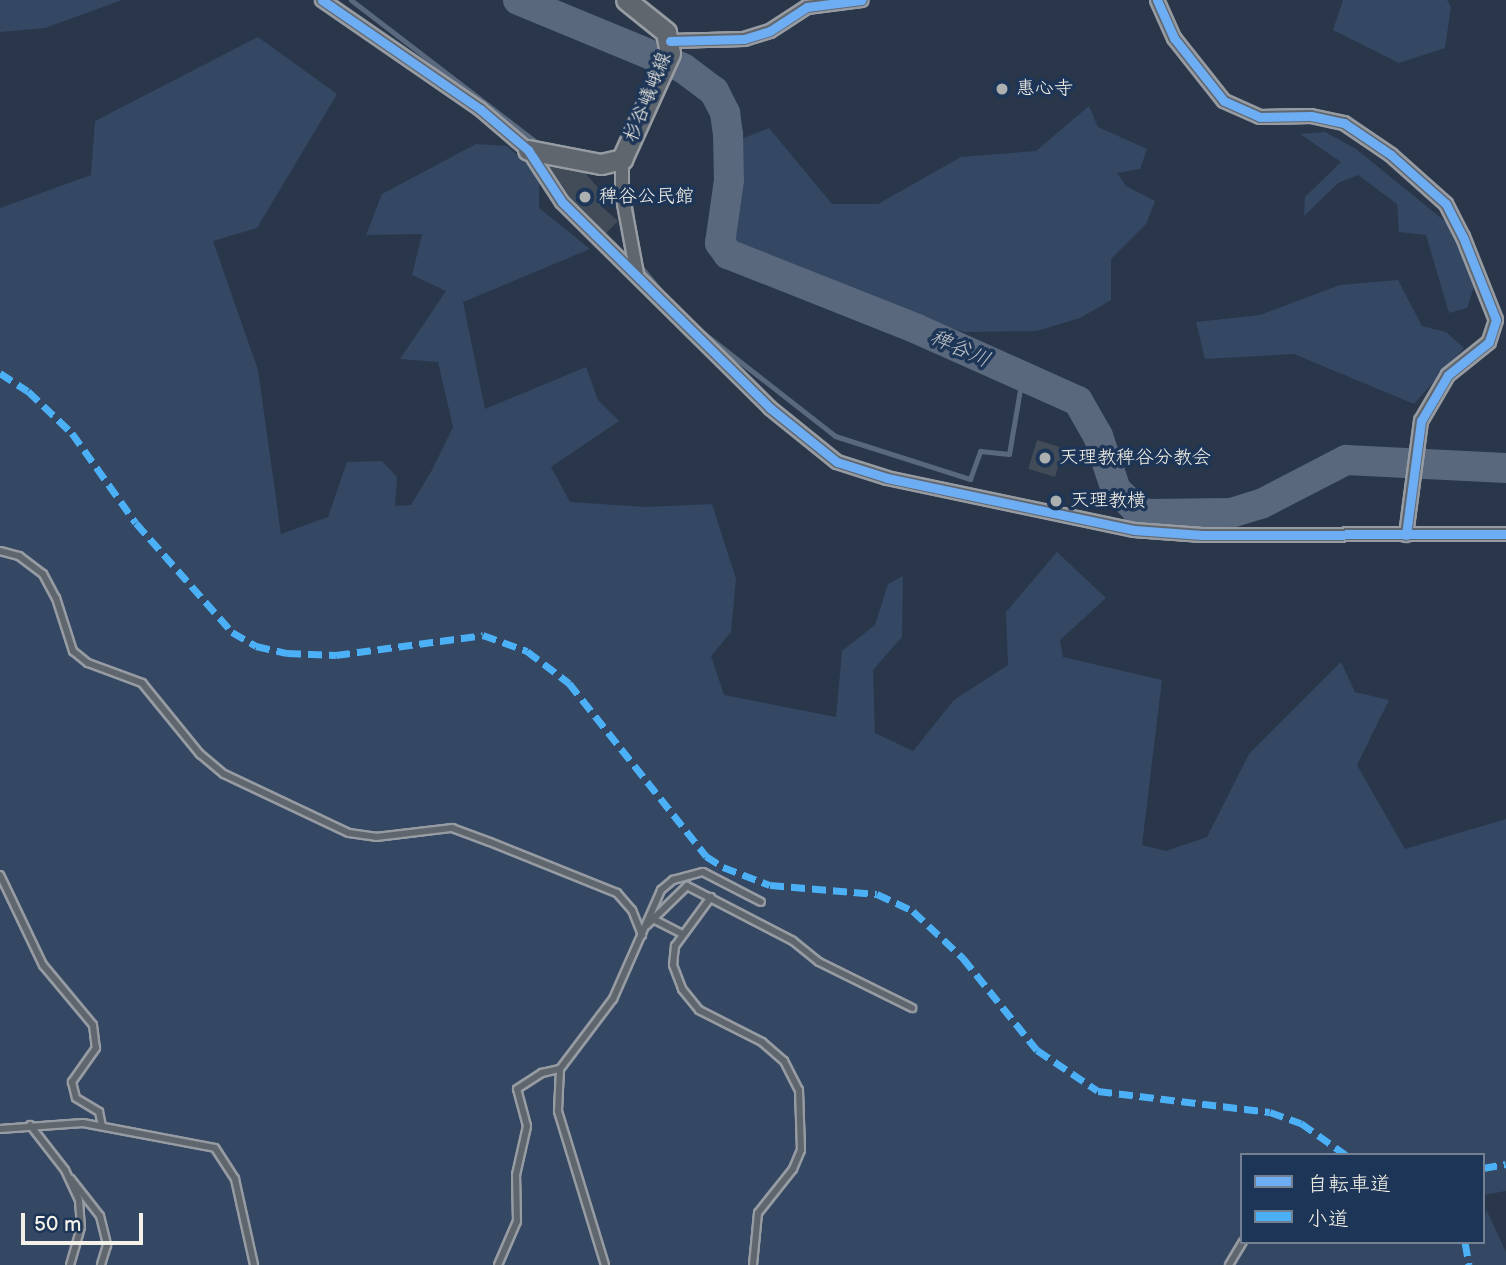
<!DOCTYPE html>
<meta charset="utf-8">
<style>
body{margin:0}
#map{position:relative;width:1506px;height:1265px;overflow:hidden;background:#2a374a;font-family:"Balsamiq Sans","Klee One",sans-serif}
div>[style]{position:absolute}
.green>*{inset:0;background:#344763}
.stream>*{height:5px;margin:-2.5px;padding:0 2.5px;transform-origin:2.5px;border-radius:2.5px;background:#59687d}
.river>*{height:30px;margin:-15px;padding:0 15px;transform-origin:15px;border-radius:15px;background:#59687d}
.building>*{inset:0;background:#424c59;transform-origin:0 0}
.roads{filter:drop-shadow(2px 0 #979ca3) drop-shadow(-2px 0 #979ca3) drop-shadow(0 2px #979ca3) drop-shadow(0 -2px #979ca3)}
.lane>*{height:6px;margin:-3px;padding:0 3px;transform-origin:3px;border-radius:3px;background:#60666e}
.street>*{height:12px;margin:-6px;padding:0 6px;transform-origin:6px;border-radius:6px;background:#60666e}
.secondary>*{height:19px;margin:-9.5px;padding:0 9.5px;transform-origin:9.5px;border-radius:9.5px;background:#60666e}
.quiet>*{height:7px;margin-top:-3.5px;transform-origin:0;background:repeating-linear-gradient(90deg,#4cb0f7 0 14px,transparent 0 21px)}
.cycleway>*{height:9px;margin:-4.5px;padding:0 4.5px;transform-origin:4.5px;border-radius:4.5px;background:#6dadf4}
.dots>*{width:19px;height:19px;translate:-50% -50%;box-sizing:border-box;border:4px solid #1d3557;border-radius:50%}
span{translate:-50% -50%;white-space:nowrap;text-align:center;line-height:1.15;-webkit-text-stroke:7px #1d3557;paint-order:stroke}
.poi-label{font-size:19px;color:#f4f1e8}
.left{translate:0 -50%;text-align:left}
.street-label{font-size:19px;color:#f4f1e8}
.water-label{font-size:21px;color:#c0c3c4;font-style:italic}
.legend{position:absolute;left:1240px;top:1153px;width:245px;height:91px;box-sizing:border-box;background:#1d3557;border:2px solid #738091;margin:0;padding:9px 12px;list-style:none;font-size:21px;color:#f4f1e8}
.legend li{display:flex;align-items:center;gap:14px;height:35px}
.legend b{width:35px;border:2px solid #738091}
.scale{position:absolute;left:21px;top:1213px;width:122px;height:32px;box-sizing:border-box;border:4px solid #f4f1e8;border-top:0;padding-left:9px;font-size:21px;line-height:24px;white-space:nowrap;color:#f4f1e8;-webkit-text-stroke:5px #1d3557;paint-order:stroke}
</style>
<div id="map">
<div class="green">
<div style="clip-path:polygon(0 0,122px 0,45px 28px,0 32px)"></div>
<div style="clip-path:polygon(1343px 0,1447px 0,1451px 7px,1445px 48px,1399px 63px,1333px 30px)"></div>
<div style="clip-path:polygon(258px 37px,337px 94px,257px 228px,213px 241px,258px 370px,281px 534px,328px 517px,347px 462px,382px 461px,397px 477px,395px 506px,411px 505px,432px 470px,453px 427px,438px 362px,400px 359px,446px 291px,412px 275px,422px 234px,366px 235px,382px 194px,476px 144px,507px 146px,539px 174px,539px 208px,590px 249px,463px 302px,485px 409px,586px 367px,598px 400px,619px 421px,551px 467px,570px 502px,646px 507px,712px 504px,736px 579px,731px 632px,711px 656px,724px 695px,836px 717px,842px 651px,875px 625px,888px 584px,903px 576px,902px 637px,873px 670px,875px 733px,913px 751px,954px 700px,1008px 665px,1006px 612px,1057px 552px,1106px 598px,1060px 640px,1063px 657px,1162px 680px,1142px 845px,1166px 851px,1207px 837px,1249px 754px,1341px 662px,1355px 692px,1389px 700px,1357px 765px,1405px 849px,1506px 819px,1506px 1191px,1483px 1195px,1483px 1155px,1242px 1155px,1242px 1242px,1483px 1242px,1486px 1209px,1506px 1252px,1506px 1265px,0 1265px,0 208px,91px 175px,95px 121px)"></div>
<div style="clip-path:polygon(1089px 106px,1098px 127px,1147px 149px,1140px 169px,1117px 173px,1126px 186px,1155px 201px,1146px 224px,1111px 259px,1111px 300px,1080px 318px,1037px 331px,964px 332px,738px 259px,726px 209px,739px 140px,769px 128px,832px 204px,878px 204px,961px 157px,1036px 151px)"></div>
<div style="clip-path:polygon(1325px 132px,1356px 149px,1446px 222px,1475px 284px,1467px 308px,1449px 313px,1426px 235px,1399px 232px,1397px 204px,1358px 175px,1338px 183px,1304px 216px,1305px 197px,1341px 162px,1300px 134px)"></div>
<div style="clip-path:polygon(1398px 280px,1422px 326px,1446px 332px,1464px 348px,1414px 404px,1294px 354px,1205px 359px,1196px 322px,1260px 315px,1340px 285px)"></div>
</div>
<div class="stream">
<div style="left:351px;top:0;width:238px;rotate:37.5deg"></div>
<div style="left:627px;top:184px;width:32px;rotate:81deg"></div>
<div style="left:641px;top:267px;width:32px;rotate:51deg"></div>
<div style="left:697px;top:328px;width:175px;rotate:38deg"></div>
<div style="left:835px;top:436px;width:142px;rotate:17.7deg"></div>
<div style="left:970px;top:479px;width:30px;rotate:-70deg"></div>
<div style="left:980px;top:451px;width:29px;rotate:6deg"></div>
<div style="left:1009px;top:454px;width:77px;rotate:-80.3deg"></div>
</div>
<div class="river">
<div style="left:518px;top:0;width:178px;rotate:22.4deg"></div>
<div style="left:683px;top:68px;width:39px;rotate:37deg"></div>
<div style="left:714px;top:91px;width:25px;rotate:63deg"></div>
<div style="left:725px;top:113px;width:21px;rotate:82deg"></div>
<div style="left:728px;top:134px;width:46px;rotate:88.8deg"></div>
<div style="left:729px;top:180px;width:64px;rotate:98.1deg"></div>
<div style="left:720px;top:243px;width:14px;rotate:54deg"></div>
<div style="left:728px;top:254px;width:203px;rotate:21.6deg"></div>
<div style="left:917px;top:329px;width:176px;rotate:24.1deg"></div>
<div style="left:1078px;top:401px;width:40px;rotate:60.3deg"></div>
<div style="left:1098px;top:436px;width:57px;rotate:71.6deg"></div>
<div style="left:1116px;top:490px;width:26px;rotate:43deg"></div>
<div style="left:1135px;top:508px;width:13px;rotate:27deg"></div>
<div style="left:1147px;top:514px;width:84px;rotate:-0.7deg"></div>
<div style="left:1231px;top:513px;width:31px;rotate:-17deg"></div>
<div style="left:1261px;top:504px;width:96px;rotate:-27.4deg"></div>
<div style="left:1346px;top:460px;width:160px;rotate:2.9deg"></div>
</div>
<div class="building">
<div style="clip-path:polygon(550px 167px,585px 173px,601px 191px,606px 200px,601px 206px,618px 221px,606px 233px,569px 196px)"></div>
<div style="left:1037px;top:440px;width:28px;height:30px;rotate:17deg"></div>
</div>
<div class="roads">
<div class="lane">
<div style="left:0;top:551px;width:20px;rotate:15deg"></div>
<div style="left:19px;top:556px;width:30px;rotate:37deg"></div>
<div style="left:43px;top:574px;width:27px;rotate:62deg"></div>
<div style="left:56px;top:598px;width:56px;rotate:72.2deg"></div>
<div style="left:73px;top:651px;width:19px;rotate:39deg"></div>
<div style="left:88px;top:663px;width:58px;rotate:20.3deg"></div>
<div style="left:142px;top:683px;width:92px;rotate:50.8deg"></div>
<div style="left:200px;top:754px;width:31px;rotate:40deg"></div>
<div style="left:224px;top:774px;width:138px;rotate:25.3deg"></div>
<div style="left:349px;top:833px;width:27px;rotate:8deg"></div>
<div style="left:376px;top:837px;width:77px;rotate:-6.8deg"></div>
<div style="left:452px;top:828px;width:40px;rotate:20.2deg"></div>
<div style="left:490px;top:842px;width:137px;rotate:21.9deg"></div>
<div style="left:617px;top:893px;width:23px;rotate:49deg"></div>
<div style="left:632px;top:910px;width:27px;rotate:68deg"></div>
<div style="left:0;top:875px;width:100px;rotate:64.5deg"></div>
<div style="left:43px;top:965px;width:78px;rotate:50.2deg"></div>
<div style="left:93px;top:1025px;width:23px;rotate:83deg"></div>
<div style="left:96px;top:1048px;width:42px;rotate:125.2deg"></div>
<div style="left:72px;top:1082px;width:16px;rotate:76deg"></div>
<div style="left:76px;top:1098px;width:27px;rotate:31deg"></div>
<div style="left:99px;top:1112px;width:14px;rotate:78deg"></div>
<div style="left:711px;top:897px;width:61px;rotate:126.3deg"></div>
<div style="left:675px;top:946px;width:19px;rotate:96deg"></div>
<div style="left:673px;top:965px;width:26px;rotate:69deg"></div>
<div style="left:682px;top:989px;width:27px;rotate:51deg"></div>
<div style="left:699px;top:1010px;width:71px;rotate:26.9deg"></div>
<div style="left:762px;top:1042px;width:29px;rotate:41deg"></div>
<div style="left:784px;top:1061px;width:33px;rotate:63deg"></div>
<div style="left:799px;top:1090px;width:60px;rotate:88.1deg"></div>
<div style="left:801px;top:1150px;width:21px;rotate:113deg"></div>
<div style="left:793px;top:1169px;width:56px;rotate:128.5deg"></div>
<div style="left:758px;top:1213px;width:52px;rotate:95.5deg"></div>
<div style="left:655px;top:920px;width:31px;rotate:27deg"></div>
<div style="left:647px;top:925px;width:56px;rotate:-44.3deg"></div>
<div style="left:687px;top:886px;width:119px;rotate:27.4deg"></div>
<div style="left:793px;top:941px;width:33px;rotate:39deg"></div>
<div style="left:819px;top:962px;width:104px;rotate:26.3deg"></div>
<div style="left:30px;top:1125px;width:57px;rotate:52.1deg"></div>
<div style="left:65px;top:1170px;width:33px;rotate:65deg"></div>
<div style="left:79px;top:1200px;width:27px;rotate:86deg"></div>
<div style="left:81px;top:1227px;width:40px;rotate:106deg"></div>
<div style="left:0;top:1129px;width:83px;rotate:-4.1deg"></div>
<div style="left:83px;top:1123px;width:134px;rotate:10.7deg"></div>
<div style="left:215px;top:1148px;width:37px;rotate:57deg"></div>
<div style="left:235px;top:1179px;width:88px;rotate:77.5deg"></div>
<div style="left:71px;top:1179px;width:47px;rotate:51.9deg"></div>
<div style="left:100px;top:1216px;width:30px;rotate:76deg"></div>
<div style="left:107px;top:1245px;width:21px;rotate:107deg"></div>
<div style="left:498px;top:1265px;width:48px;rotate:-66.6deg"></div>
<div style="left:517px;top:1221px;width:46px;rotate:-91.2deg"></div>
<div style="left:516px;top:1175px;width:50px;rotate:-77.3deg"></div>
<div style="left:527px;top:1126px;width:38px;rotate:-105deg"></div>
<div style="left:517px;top:1089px;width:30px;rotate:-33deg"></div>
<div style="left:542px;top:1073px;width:18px;rotate:-13deg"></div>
<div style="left:605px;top:1265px;width:161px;rotate:-107deg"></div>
<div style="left:558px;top:1111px;width:42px;rotate:-87.3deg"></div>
<div style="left:560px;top:1069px;width:88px;rotate:-52.9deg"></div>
<div style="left:613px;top:999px;width:119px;rotate:-66.2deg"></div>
<div style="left:661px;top:890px;width:16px;rotate:-40deg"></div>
<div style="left:673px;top:880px;width:31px;rotate:-15deg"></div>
<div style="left:703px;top:872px;width:65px;rotate:27.3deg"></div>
<div style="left:1229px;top:1265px;width:27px;rotate:-59deg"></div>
</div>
<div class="street">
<div style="left:322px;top:0;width:192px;rotate:34.6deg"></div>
<div style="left:480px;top:109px;width:63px;rotate:40.5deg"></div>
<div style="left:528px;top:150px;width:62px;rotate:56.8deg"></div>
<div style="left:562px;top:202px;width:293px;rotate:44.7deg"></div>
<div style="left:770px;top:408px;width:86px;rotate:38.9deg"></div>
<div style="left:837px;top:462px;width:52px;rotate:17.7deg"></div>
<div style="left:887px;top:478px;width:252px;rotate:11.9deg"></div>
<div style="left:1134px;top:530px;width:68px;rotate:4.2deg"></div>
<div style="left:1202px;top:535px;width:304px;rotate:-0.2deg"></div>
<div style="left:1157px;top:0;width:42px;rotate:65.9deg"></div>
<div style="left:1174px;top:38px;width:80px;rotate:51.6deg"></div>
<div style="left:1224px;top:101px;width:39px;rotate:24deg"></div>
<div style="left:1260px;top:117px;width:51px;rotate:-1.1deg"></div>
<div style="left:1311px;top:116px;width:34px;rotate:12deg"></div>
<div style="left:1344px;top:123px;width:57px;rotate:34.2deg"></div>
<div style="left:1391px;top:155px;width:74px;rotate:41.7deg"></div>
<div style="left:1446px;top:204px;width:37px;rotate:63deg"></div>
<div style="left:1463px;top:237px;width:89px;rotate:68.3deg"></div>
<div style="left:1496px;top:320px;width:23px;rotate:108deg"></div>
<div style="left:1489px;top:342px;width:53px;rotate:141.2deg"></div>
<div style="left:1448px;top:375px;width:53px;rotate:120.4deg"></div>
<div style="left:1421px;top:421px;width:115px;rotate:97.5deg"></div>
<div style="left:670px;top:41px;width:74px;rotate:-1.5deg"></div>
<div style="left:744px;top:39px;width:27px;rotate:-17deg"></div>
<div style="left:770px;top:31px;width:44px;rotate:-33deg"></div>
<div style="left:807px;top:7px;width:55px;rotate:-7.3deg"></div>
<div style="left:622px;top:159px;width:34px;rotate:90deg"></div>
<div style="left:622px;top:193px;width:82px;rotate:79.5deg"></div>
</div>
<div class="secondary">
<div style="left:528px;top:150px;width:74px;rotate:10.9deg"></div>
<div style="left:601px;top:164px;width:22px;rotate:-13deg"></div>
<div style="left:622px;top:159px;width:116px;rotate:-65.6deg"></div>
<div style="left:670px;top:53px;width:21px;rotate:-101deg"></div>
<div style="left:666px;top:32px;width:51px;rotate:-141.3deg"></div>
</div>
</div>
<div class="quiet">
<div style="left:0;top:373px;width:33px;rotate:33deg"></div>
<div style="left:28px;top:391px;width:61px;rotate:43.7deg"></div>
<div style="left:72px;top:433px;width:110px;rotate:54.6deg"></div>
<div style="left:136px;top:523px;width:145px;rotate:48.6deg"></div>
<div style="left:232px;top:632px;width:28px;rotate:30deg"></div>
<div style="left:256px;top:646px;width:32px;rotate:13deg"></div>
<div style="left:287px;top:653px;width:49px;rotate:2.3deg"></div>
<div style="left:336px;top:655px;width:148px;rotate:-7.7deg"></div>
<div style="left:483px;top:635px;width:47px;rotate:20deg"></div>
<div style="left:527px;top:651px;width:53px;rotate:37.3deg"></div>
<div style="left:569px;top:683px;width:221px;rotate:51.6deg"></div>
<div style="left:706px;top:856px;width:20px;rotate:33deg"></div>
<div style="left:723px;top:867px;width:50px;rotate:21deg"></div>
<div style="left:770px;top:885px;width:107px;rotate:4.8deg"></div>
<div style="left:877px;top:894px;width:40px;rotate:25deg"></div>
<div style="left:913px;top:911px;width:69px;rotate:43.2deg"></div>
<div style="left:963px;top:958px;width:118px;rotate:51.2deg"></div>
<div style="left:1037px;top:1050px;width:73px;rotate:33.9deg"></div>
<div style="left:1098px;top:1091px;width:173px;rotate:7deg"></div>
<div style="left:1270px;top:1112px;width:33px;rotate:20deg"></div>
<div style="left:1301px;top:1123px;width:55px;rotate:35.4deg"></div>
<div style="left:1483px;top:1168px;width:23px;rotate:-10deg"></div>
<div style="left:1465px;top:1242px;width:23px;rotate:80deg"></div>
</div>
<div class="cycleway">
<div style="left:322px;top:0;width:192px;rotate:34.6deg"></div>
<div style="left:480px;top:109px;width:63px;rotate:40.5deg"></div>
<div style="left:528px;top:150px;width:62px;rotate:56.8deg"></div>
<div style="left:562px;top:202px;width:293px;rotate:44.7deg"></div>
<div style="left:770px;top:408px;width:86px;rotate:38.9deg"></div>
<div style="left:837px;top:462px;width:52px;rotate:17.7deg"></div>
<div style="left:887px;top:478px;width:252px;rotate:11.9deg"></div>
<div style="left:1134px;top:530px;width:68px;rotate:4.2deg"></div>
<div style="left:1202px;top:535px;width:304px;rotate:-0.2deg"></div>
<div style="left:1157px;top:0;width:42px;rotate:65.9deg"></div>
<div style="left:1174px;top:38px;width:80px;rotate:51.6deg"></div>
<div style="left:1224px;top:101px;width:39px;rotate:24deg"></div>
<div style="left:1260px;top:117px;width:51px;rotate:-1.1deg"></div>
<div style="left:1311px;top:116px;width:34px;rotate:12deg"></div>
<div style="left:1344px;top:123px;width:57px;rotate:34.2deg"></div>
<div style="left:1391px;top:155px;width:74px;rotate:41.7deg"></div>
<div style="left:1446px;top:204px;width:37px;rotate:63deg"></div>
<div style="left:1463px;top:237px;width:89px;rotate:68.3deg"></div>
<div style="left:1496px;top:320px;width:23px;rotate:108deg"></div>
<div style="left:1489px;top:342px;width:53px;rotate:141.2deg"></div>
<div style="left:1448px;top:375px;width:53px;rotate:120.4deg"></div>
<div style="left:1421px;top:421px;width:115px;rotate:97.5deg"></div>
<div style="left:670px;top:41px;width:74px;rotate:-1.5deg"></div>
<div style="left:744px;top:39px;width:27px;rotate:-17deg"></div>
<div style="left:770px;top:31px;width:44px;rotate:-33deg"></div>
<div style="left:807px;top:7px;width:55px;rotate:-7.3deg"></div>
</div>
<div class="dots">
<div style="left:1002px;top:89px;background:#adb0b1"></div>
<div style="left:585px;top:197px;background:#adb0b1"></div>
<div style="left:1045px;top:458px;background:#adb0b1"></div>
<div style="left:1056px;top:501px;background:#adb0b1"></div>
</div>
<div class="poi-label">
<span class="left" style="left:1016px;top:89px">惠心寺</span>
<span class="left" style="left:599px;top:197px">稗谷公民館</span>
<span class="left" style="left:1059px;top:458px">天理教稗谷分教会</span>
<span class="left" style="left:1070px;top:501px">天理教横</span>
</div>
<div class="street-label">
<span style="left:648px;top:97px;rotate:-68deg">杉谷嶬峨線</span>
</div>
<div class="water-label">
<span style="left:960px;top:349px;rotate:24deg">稗谷川</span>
</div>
<ul class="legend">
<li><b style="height:9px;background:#6dadf4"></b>自転車道</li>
<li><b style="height:9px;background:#4cb0f7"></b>小道</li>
</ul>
<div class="scale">50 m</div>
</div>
